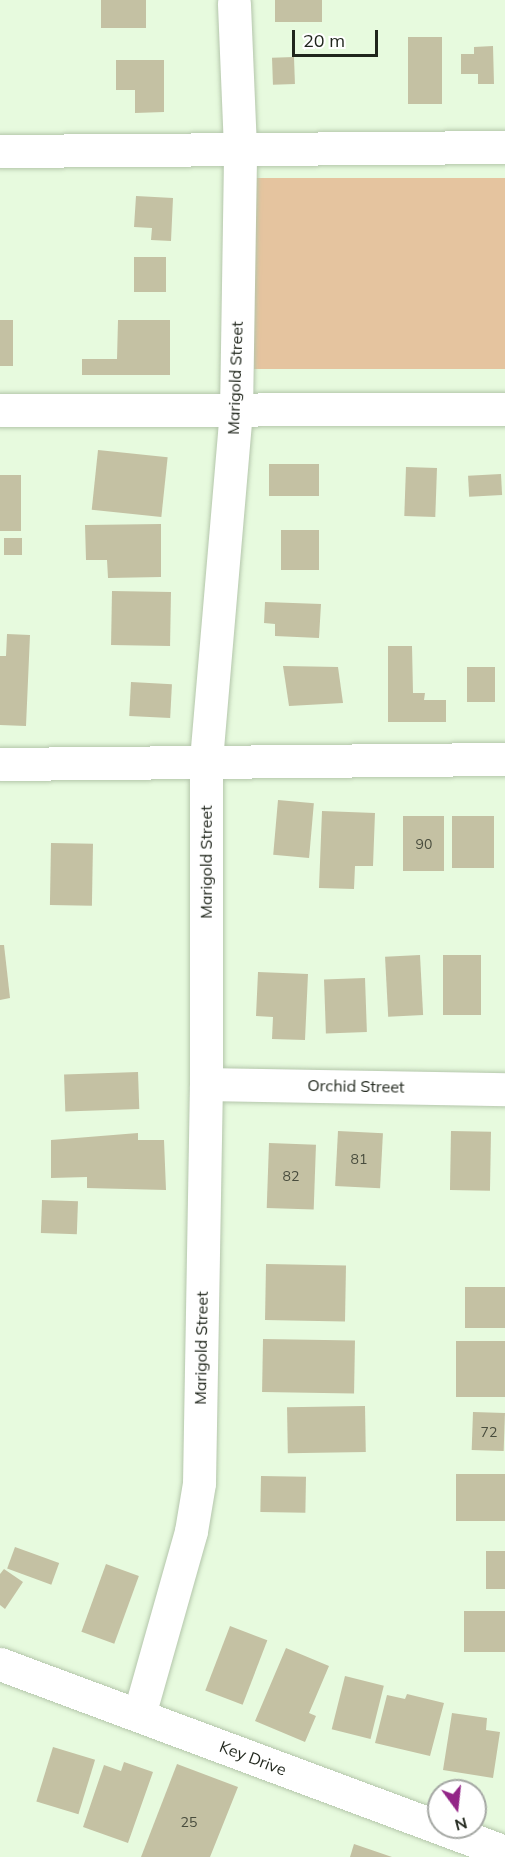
<!DOCTYPE html>
<html>
<head>
<meta charset="utf-8">
<style>
  body { margin:0 }
  #map { position:relative; width:505px; height:1857px; overflow:hidden; background:#e7fade; font-family:Mulish,sans-serif }
  div>[style] { position:absolute }
  [style*='--x'] { left:calc(var(--x)*1px); top:calc(var(--y)*1px); width:calc(var(--w)*1px); rotate:calc(var(--a)*1deg) }
  .green>* { inset:0; background:#e5c49f; transform-origin:0 0 }
  .building>* { inset:0; background:#c4c1a3; transform-origin:0 0 }
  .roads { filter:drop-shadow(0 0 2px #b4c6ab) drop-shadow(0 0 2px #b4c6ab) }
  .minor>* { height:33px; margin:-16.5px; padding:0 16.5px; transform-origin:16.5px; border-radius:16.5px; background:#fff }
  span { translate:-50% -50%; white-space:nowrap; text-align:center; line-height:1.15; -webkit-text-stroke:4.5px #fff; paint-order:stroke }
  .number-label { font-size:14px; color:#484c3d }
  .number-label span { -webkit-text-stroke-width:0 }
  .street-label { font-size:16px; color:#1f251b }
  .north { position:absolute; left:427px; top:1779px; width:60px; height:60px; box-sizing:border-box; background:#fff; border:2px solid #a5a8a4; border-radius:50%; rotate:165deg; font-size:16px; font-weight:700; line-height:24px; text-align:center; color:#1f251b }
  .north::after { content:''; display:block; margin:auto; width:21px; height:27px; background:#932587; clip-path:polygon(50% 0,100% 100%,50% 72%,0 100%) }
  .scale { position:absolute; left:292px; top:30px; width:86px; height:27px; box-sizing:border-box; border:3px solid #1f251b; border-top:0; padding-left:8px; font-size:18px; line-height:21px; white-space:nowrap; color:#1f251b; -webkit-text-stroke:4px #fff; paint-order:stroke }
</style>
</head>
<body>
<div id="map">
  <div class="green">
    <div style="left:505px;top:178px;width:191px;height:251px;rotate:90deg"></div>
  </div>
  <div class="building">
    <div style="left:101px;top:0;width:45px;height:28px"></div>
    <div style="left:275px;top:0;width:47px;height:22px"></div>
    <div style="left:408px;top:37px;width:34px;height:67px"></div>
    <div style="clip-path:polygon(493px 46px,494px 84px,478px 84px,478px 74px,461px 74px,461px 54px,474px 54px,474px 47px)"></div>
    <div style="left:294px;top:57px;width:27px;height:22px;rotate:88deg"></div>
    <div style="clip-path:polygon(116px 60px,164px 60px,164px 112px,135px 113px,135px 90px,116px 90px)"></div>
    <div style="clip-path:polygon(136px 196px,173px 198px,171px 241px,151px 240px,152px 228px,134px 227px)"></div>
    <div style="left:134px;top:257px;width:32px;height:35px"></div>
    <div style="left:0;top:320px;width:13px;height:46px"></div>
    <div style="clip-path:polygon(118px 320px,170px 320px,170px 375px,82px 375px,82px 359px,117px 359px)"></div>
    <div style="left:98px;top:450px;width:70px;height:60px;rotate:6deg"></div>
    <div style="left:269px;top:464px;width:50px;height:32px"></div>
    <div style="left:406px;top:467px;width:31px;height:49px;rotate:2deg"></div>
    <div style="left:501px;top:474px;width:21px;height:33px;rotate:87deg"></div>
    <div style="left:0;top:475px;width:21px;height:56px"></div>
    <div style="clip-path:polygon(161px 524px,161px 577px,108px 578px,107px 560px,86px 560px,85px 525px)"></div>
    <div style="left:281px;top:530px;width:38px;height:40px"></div>
    <div style="left:4px;top:538px;width:18px;height:17px"></div>
    <div style="left:112px;top:591px;width:59px;height:54px;rotate:1deg"></div>
    <div style="clip-path:polygon(265px 602px,321px 604px,319px 638px,275px 636px,275px 624px,264px 623px)"></div>
    <div style="clip-path:polygon(7px 634px,30px 635px,26px 726px,0 725px,0 656px,6px 656px)"></div>
    <div style="clip-path:polygon(388px 646px,412px 646px,413px 693px,425px 693px,424px 700px,446px 700px,446px 722px,388px 722px)"></div>
    <div style="clip-path:polygon(283px 666px,338px 667px,343px 703px,289px 706px)"></div>
    <div style="left:467px;top:667px;width:28px;height:35px"></div>
    <div style="left:131px;top:682px;width:41px;height:34px;rotate:3deg"></div>
    <div style="left:278px;top:800px;width:36px;height:55px;rotate:5deg"></div>
    <div style="clip-path:polygon(322px 811px,375px 813px,373px 866px,355px 866px,354px 889px,319px 888px)"></div>
    <div style="left:403px;top:816px;width:41px;height:55px"></div>
    <div style="left:452px;top:816px;width:42px;height:52px"></div>
    <div style="left:51px;top:843px;width:42px;height:62px;rotate:1deg"></div>
    <div style="clip-path:polygon(0 945px,4px 945px,10px 998px,0 1000px)"></div>
    <div style="left:420px;top:955px;width:60px;height:35px;rotate:87deg"></div>
    <div style="left:443px;top:955px;width:38px;height:60px"></div>
    <div style="clip-path:polygon(258px 972px,308px 974px,305px 1040px,272px 1039px,273px 1017px,256px 1016px)"></div>
    <div style="left:365px;top:978px;width:54px;height:41px;rotate:88deg"></div>
    <div style="left:138px;top:1072px;width:37px;height:74px;rotate:88deg"></div>
    <div style="left:338px;top:1131px;width:45px;height:55px;rotate:3deg"></div>
    <div style="left:451px;top:1131px;width:40px;height:59px;rotate:1deg"></div>
    <div style="clip-path:polygon(138px 1133px,138px 1140px,164px 1140px,166px 1190px,87px 1188px,87px 1177px,51px 1178px,51px 1140px)"></div>
    <div style="left:269px;top:1143px;width:47px;height:65px;rotate:2deg"></div>
    <div style="left:42px;top:1200px;width:36px;height:33px;rotate:2deg"></div>
    <div style="left:266px;top:1264px;width:80px;height:56px;rotate:1deg"></div>
    <div style="left:505px;top:1287px;width:41px;height:40px;rotate:90deg"></div>
    <div style="left:263px;top:1339px;width:92px;height:53px;rotate:1deg"></div>
    <div style="left:505px;top:1341px;width:56px;height:49px;rotate:90deg"></div>
    <div style="left:365px;top:1406px;width:46px;height:78px;rotate:89deg"></div>
    <div style="left:473px;top:1412px;width:32px;height:38px;rotate:2deg"></div>
    <div style="left:456px;top:1474px;width:49px;height:47px"></div>
    <div style="left:261px;top:1476px;width:45px;height:36px;rotate:1deg"></div>
    <div style="left:15px;top:1547px;width:47px;height:23px;rotate:20deg"></div>
    <div style="left:486px;top:1551px;width:19px;height:38px"></div>
    <div style="left:106px;top:1564px;width:35px;height:72px;rotate:20deg"></div>
    <div style="clip-path:polygon(4px 1569px,23px 1582px,5px 1609px,0 1605px,0 1574px)"></div>
    <div style="left:505px;top:1611px;width:41px;height:41px;rotate:90deg"></div>
    <div style="left:230px;top:1626px;width:40px;height:69px;rotate:21deg"></div>
    <div style="clip-path:polygon(286px 1648px,329px 1666px,309px 1713px,316px 1716px,305px 1742px,255px 1721px)"></div>
    <div style="left:345px;top:1676px;width:40px;height:55px;rotate:14deg"></div>
    <div style="clip-path:polygon(407px 1694px,444px 1703px,430px 1756px,375px 1743px,387px 1695px,405px 1699px)"></div>
    <div style="clip-path:polygon(452px 1713px,487px 1718px,486px 1730px,500px 1732px,493px 1778px,443px 1770px)"></div>
    <div style="left:53px;top:1747px;width:44px;height:57px;rotate:17deg"></div>
    <div style="clip-path:polygon(124px 1762px,153px 1772px,128px 1843px,83px 1827px,104px 1765px,121px 1771px)"></div>
    <div style="clip-path:polygon(177px 1764px,238px 1787px,210px 1857px,141px 1857px)"></div>
    <div style="clip-path:polygon(354px 1844px,392px 1857px,350px 1857px)"></div>
  </div>
  <div class="roads">
    <div class="minor">
      <div style="--x:0;--y:151;--w:505;--a:-0.45"></div>
      <div style="--x:0;--y:410;--w:505;--a:-0.11"></div>
      <div style="--x:0;--y:764;--w:505;--a:-0.57"></div>
      <div style="--x:206;--y:1084;--w:299;--a:1"></div>
      <div style="--x:0;--y:1664;--w:539;--a:20.42"></div>
      <div style="--x:139;--y:1715;--w:191;--a:-74.2"></div>
      <div style="--x:191;--y:1531;--w:49;--a:-80.5"></div>
      <div style="--x:199;--y:1483;--w:399;--a:-89"></div>
      <div style="--x:206;--y:1084;--w:324;--a:-90"></div>
      <div style="--x:206;--y:760;--w:349;--a:-85.1"></div>
      <div style="--x:236;--y:412;--w:264;--a:-89.1"></div>
      <div style="--x:240;--y:148;--w:145;--a:-92.4"></div>
    </div>
  </div>
  <div class="number-label">
    <span style="left:424px;top:844px">90</span>
    <span style="left:359px;top:1159px">81</span>
    <span style="left:291px;top:1176px">82</span>
    <span style="left:489px;top:1432px">72</span>
    <span style="left:189px;top:1822px">25</span>
  </div>
  <div class="street-label">
    <span style="left:235px;top:378px;rotate:-88deg">Marigold Street</span>
    <span style="left:206px;top:862px;rotate:-90deg">Marigold Street</span>
    <span style="left:356px;top:1086px;rotate:1deg">Orchid Street</span>
    <span style="left:201px;top:1348px;rotate:-89deg">Marigold Street</span>
    <span style="left:253px;top:1758px;rotate:21deg">Key Drive</span>
  </div>
  <div class="north">N</div>
  <div class="scale">20 m</div>
</div>
</body>
</html>
